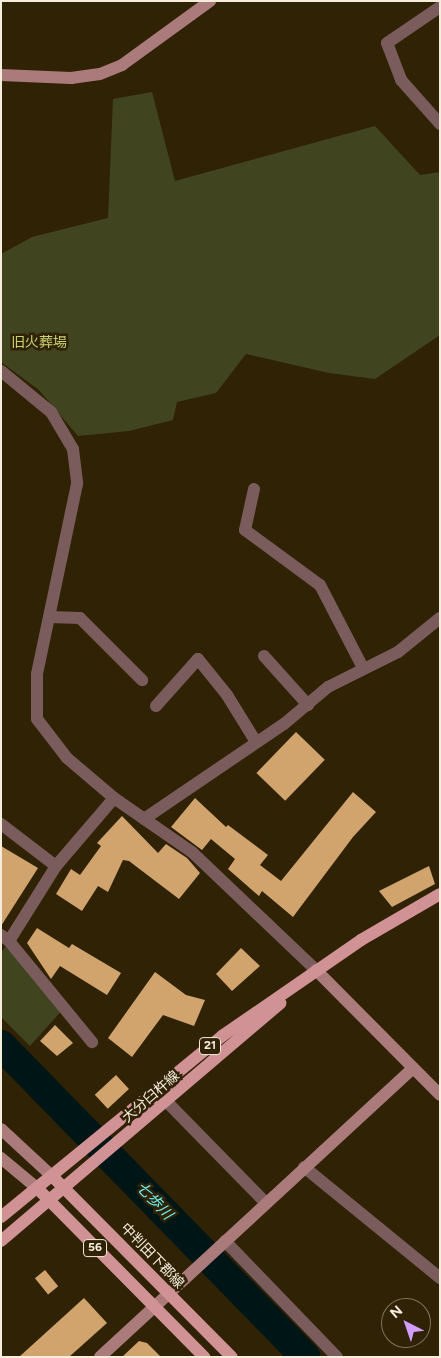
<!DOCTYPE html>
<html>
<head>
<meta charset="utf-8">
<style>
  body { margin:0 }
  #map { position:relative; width:441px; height:1358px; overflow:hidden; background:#302205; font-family:Figtree,"Noto Sans JP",sans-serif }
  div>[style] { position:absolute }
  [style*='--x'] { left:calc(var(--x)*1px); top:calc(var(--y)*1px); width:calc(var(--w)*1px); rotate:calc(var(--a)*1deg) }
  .green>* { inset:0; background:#41451f }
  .river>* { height:30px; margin:-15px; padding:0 15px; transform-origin:15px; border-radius:15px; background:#001616 }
  .building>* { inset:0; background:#d2a46d; transform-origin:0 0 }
  .street>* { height:12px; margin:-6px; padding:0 6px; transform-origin:6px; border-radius:6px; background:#7b5c5d }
  .secondary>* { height:12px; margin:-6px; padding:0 6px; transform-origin:6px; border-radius:6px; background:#ab7b7c }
  .primary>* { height:12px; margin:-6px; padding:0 6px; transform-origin:6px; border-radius:6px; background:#d19295 }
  span { translate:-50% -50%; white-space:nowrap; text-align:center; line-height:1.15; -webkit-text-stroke:5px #302205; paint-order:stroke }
  .shield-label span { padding:1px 4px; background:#302205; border:1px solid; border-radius:4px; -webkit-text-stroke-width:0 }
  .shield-label { font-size:12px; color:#f6eddd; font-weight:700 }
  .park-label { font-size:14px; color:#c8d273 }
  .street-label { font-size:14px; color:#f6eddd }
  .water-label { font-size:15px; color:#6bf5f6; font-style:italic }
  .frame { position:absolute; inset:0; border:2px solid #f6eddd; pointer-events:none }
  .north { position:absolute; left:381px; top:1298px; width:50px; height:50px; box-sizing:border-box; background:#302205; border:1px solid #7f735b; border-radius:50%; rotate:319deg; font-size:14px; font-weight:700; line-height:20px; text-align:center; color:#f6eddd }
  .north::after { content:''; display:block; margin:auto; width:18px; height:22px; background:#d19dfe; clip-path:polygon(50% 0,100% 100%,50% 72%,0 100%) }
</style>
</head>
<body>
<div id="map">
  <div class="green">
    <div style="clip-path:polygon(152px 92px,175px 181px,375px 126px,420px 175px,440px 172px,440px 335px,375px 379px,329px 373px,246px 354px,216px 393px,177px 402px,173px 420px,129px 431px,78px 436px,39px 390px,1px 362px,1px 254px,32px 237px,108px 218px,113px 99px)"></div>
    <div style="clip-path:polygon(9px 941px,64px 1008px,30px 1046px,1px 1017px,1px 953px)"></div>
  </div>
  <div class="river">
    <div style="--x:1;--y:1045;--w:436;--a:45.7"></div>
  </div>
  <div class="building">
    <div style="left:296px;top:732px;width:40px;height:57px;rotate:44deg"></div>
    <div style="clip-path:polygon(353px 792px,376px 812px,353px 837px,293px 917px,262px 891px,259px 896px,228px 869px,235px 859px,211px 839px,202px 850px,171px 827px,195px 798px,226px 827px,228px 825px,268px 855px,260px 865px,281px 881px)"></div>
    <div style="clip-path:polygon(122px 816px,158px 853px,166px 844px,187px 858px,200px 873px,179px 899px,129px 861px,123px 860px,108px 892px,98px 886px,82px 911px,56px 894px,71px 869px,80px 875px,101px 846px,97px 843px)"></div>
    <div style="clip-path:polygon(1px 846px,38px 868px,1px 926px)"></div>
    <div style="clip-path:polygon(429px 866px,435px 884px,392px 907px,379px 891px)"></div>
    <div style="clip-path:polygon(37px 928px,69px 948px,72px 944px,121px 973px,107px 995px,60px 966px,51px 979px,27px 943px)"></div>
    <div style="clip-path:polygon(241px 948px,260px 966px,232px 991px,216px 974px)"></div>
    <div style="clip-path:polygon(155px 972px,186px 995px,205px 1000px,194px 1026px,163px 1015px,132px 1057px,108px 1038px)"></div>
    <div style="clip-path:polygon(55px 1025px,73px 1043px,57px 1056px,40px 1041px)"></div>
    <div style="left:116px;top:1075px;width:19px;height:29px;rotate:47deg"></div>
    <div style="left:45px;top:1270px;width:21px;height:13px;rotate:51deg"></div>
    <div style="clip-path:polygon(84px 1298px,107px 1323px,69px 1357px,19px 1357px)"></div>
    <div style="clip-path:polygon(139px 1341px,147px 1343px,161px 1357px,122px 1357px)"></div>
  </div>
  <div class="street">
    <div style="--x:440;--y:7;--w:64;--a:145.8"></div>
    <div style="--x:387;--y:43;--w:40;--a:69"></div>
    <div style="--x:401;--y:80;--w:59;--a:48.4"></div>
    <div style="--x:1;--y:371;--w:65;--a:39.4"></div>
    <div style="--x:51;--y:412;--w:43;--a:59.3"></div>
    <div style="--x:73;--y:449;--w:35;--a:83"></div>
    <div style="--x:77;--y:484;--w:194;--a:101.9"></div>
    <div style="--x:37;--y:674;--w:45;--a:90"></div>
    <div style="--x:37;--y:719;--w:49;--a:52.4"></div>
    <div style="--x:67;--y:758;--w:62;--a:40.4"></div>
    <div style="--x:114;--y:798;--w:95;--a:34.7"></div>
    <div style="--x:192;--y:852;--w:171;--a:43.6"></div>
    <div style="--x:254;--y:489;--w:42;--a:102.4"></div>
    <div style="--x:245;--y:530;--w:93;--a:36.3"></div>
    <div style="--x:320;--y:585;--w:93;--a:62.6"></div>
    <div style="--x:49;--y:617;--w:31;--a:2"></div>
    <div style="--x:80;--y:618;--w:88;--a:45"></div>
    <div style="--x:264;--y:656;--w:66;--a:48.1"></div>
    <div style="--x:156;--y:706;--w:63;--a:-48.2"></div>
    <div style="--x:198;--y:659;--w:46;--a:51.1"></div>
    <div style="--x:227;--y:695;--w:55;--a:58.3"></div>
    <div style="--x:144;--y:819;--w:169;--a:-34.2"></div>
    <div style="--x:284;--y:724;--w:57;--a:-40.1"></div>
    <div style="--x:328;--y:687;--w:78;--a:-26.6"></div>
    <div style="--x:398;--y:652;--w:54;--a:-39"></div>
    <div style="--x:1;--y:824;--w:69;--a:37.4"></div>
    <div style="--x:1;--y:935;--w:10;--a:37"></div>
    <div style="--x:9;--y:941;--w:89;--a:-57.9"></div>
    <div style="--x:56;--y:866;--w:89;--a:-49.5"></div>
    <div style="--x:9;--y:941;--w:131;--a:50.6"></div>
    <div style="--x:167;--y:1102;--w:141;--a:45.6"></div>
    <div style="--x:304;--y:1167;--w:176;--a:39.2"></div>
    <div style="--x:225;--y:1241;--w:161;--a:46"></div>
  </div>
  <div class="secondary">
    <div style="--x:1;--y:75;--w:70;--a:2.5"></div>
    <div style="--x:71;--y:78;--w:29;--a:-8"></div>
    <div style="--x:100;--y:74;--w:24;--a:-22"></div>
    <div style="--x:122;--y:65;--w:109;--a:-36"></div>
    <div style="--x:316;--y:970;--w:176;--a:45.2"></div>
    <div style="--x:1;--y:1129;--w:69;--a:42.7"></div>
    <div style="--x:1;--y:1158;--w:47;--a:39.8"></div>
    <div style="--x:100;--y:1357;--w:426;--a:-42.7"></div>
  </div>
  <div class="primary">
    <div style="--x:52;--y:1176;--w:255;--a:45.2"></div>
    <div style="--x:37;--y:1188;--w:238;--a:45.3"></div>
    <div style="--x:1;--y:1217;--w:286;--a:-39.3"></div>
    <div style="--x:222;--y:1036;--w:169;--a:-34.6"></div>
    <div style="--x:361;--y:940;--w:91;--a:-30.2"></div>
    <div style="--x:1;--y:1241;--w:367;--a:-40.4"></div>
  </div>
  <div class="shield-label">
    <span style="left:210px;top:1046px">21</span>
    <span style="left:95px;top:1248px">56</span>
  </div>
  <div class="park-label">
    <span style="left:39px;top:343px">旧火葬場</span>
  </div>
  <div class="street-label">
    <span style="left:151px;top:1097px;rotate:-41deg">大分臼杵線</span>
    <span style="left:152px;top:1256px;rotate:46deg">中判田下郡線</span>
  </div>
  <div class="water-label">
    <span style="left:154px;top:1201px;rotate:46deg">七歩川</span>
  </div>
  <div class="frame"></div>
  <div class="north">N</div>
</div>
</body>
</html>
